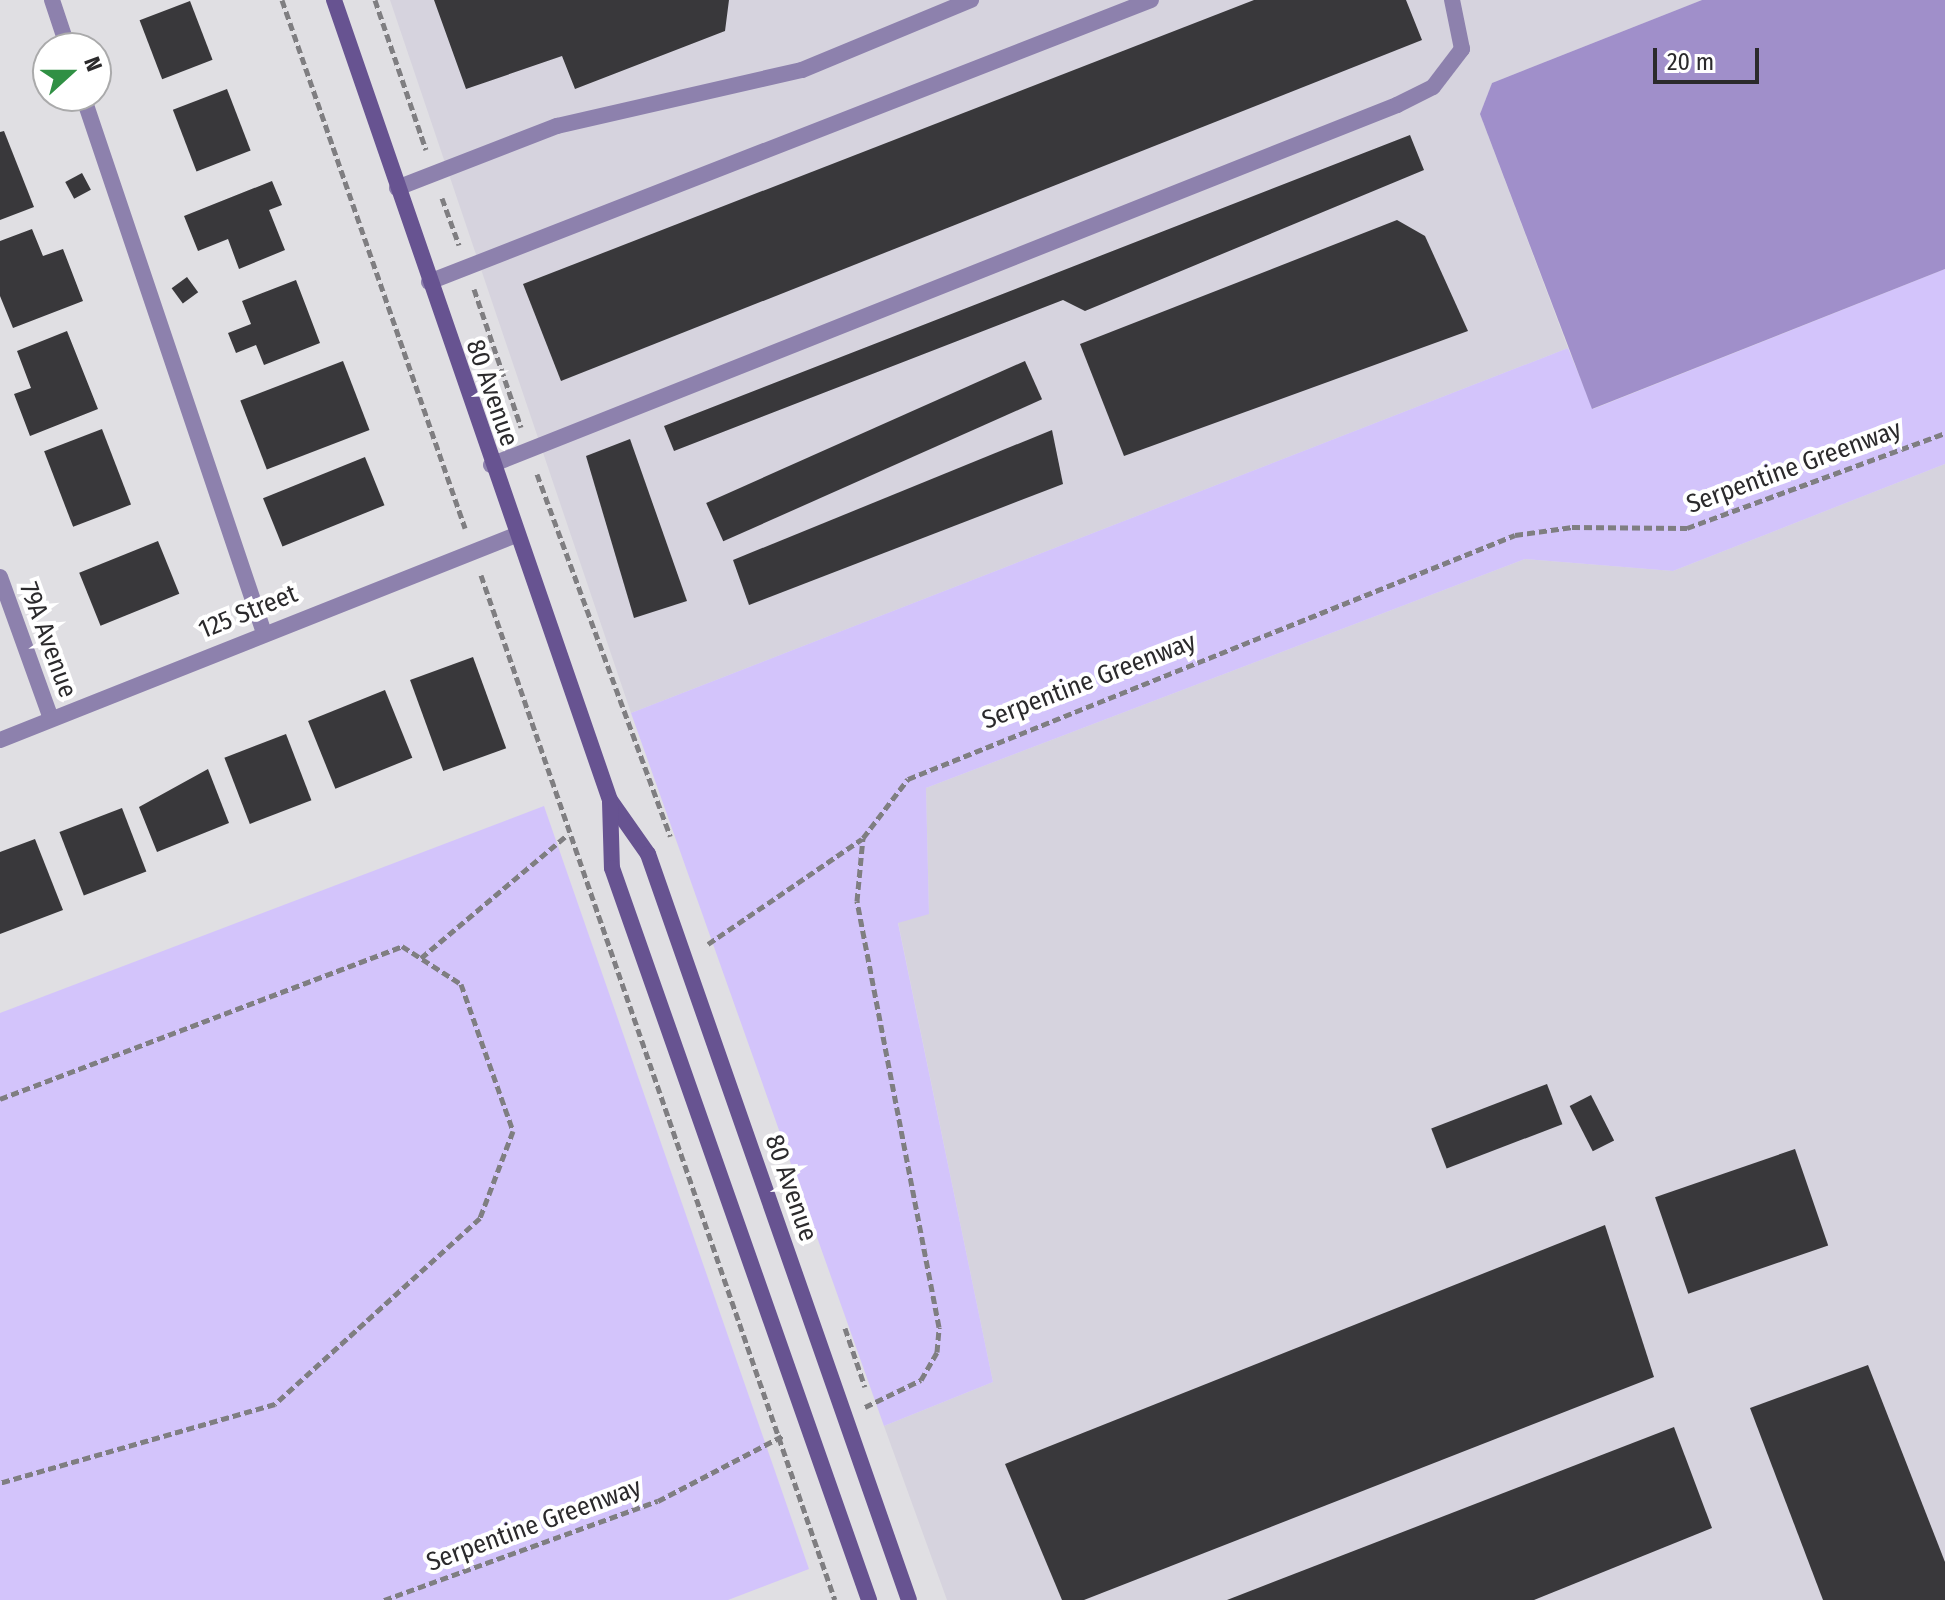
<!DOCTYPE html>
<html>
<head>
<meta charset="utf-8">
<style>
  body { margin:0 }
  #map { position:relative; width:1945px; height:1600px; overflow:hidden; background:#e0dfe3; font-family:"Fira Sans Condensed",sans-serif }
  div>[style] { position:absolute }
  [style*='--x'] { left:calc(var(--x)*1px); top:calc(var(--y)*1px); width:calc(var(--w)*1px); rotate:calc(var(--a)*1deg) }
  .built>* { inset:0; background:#d6d3de }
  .green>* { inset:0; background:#d3c4fb }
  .forest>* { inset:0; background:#a08fca }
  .building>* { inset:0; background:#39383b; transform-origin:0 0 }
  .path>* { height:5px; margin-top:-2.5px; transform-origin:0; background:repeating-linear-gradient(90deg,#7f7e81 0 8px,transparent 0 12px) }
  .lane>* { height:16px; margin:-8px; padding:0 8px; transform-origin:8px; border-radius:8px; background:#8d81ad }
  .street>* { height:16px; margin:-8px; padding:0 8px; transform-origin:8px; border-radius:8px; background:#8d81ad }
  .secondary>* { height:16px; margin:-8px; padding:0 8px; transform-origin:8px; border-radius:8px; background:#675391 }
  span { translate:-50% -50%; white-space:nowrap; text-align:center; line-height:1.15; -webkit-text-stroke:8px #fff; paint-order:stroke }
  .street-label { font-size:26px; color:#2b2a2c }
  .north { position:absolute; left:32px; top:32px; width:80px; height:80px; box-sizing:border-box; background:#fff; border:2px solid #aaaaab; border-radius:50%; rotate:69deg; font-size:22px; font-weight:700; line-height:32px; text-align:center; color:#2b2a2c }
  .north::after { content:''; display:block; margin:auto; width:28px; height:36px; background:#309044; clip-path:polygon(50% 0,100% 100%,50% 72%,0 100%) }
  .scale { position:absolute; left:1653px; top:48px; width:106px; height:36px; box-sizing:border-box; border:4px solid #2b2a2c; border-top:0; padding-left:10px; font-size:24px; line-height:28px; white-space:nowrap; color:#2b2a2c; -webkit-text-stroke:6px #fff; paint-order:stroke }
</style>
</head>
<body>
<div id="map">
  <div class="built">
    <div style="clip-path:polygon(390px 0,1702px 0,1492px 83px,1480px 114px,1568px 348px,631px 713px)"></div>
    <div style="clip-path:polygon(1945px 464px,1945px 1600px,947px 1600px,884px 1426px,993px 1382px,898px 922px,929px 913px,926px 788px,1525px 559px,1673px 571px)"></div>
  </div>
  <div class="green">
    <div style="clip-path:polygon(1945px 269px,1945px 464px,1673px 571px,1525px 559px,926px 788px,929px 914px,898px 923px,993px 1382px,884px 1426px,631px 713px,1568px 348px,1593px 409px)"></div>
    <div style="clip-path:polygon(544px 806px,809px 1569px,728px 1600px,0 1600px,0 1013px)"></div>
  </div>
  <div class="forest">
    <div style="clip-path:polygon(1702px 0,1945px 0,1945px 269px,1592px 409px,1480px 114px,1492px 83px)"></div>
  </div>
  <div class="building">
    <div style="clip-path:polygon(434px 0,729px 0,725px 31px,575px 89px,562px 56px,466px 89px)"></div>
    <div style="clip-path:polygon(1254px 0,1406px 0,1422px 40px,561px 381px,523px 284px)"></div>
    <div style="left:190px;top:1px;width:63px;height:54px;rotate:69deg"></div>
    <div style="left:227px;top:89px;width:66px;height:58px;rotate:69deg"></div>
    <div style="clip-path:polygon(4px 131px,34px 207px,0 220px,0 132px)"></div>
    <div style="clip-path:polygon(1410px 135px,1424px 170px,1085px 311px,1063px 300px,674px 451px,664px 426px)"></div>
    <div style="left:82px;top:173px;width:19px;height:19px;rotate:62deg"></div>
    <div style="clip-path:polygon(272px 181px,282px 205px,269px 210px,285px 250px,239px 269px,228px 239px,198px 251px,184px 216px)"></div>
    <div style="clip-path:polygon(1397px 220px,1425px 236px,1468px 331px,1124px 456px,1080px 344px)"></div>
    <div style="clip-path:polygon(32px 229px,43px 256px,63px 249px,83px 301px,13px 328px,0 296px,0 241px)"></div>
    <div style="left:187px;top:277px;width:19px;height:19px;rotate:54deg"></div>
    <div style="clip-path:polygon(296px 280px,320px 343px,264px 365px,256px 345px,236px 353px,228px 333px,251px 324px,242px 301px)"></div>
    <div style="clip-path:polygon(67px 331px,98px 409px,30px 436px,14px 394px,31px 388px,17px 351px)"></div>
    <div style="left:343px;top:361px;width:74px;height:110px;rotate:69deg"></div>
    <div style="left:1025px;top:361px;width:42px;height:349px;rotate:66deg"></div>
    <div style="left:102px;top:429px;width:81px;height:62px;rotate:69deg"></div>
    <div style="clip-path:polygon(1052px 430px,1063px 484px,749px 605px,733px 560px)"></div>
    <div style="clip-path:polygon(630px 439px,687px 601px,634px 618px,586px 456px)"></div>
    <div style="left:365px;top:457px;width:52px;height:110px;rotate:68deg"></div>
    <div style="left:158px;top:541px;width:57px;height:85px;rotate:68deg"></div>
    <div style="left:473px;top:657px;width:97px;height:67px;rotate:70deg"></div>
    <div style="left:385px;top:690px;width:73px;height:83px;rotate:68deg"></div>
    <div style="left:286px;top:734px;width:71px;height:66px;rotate:69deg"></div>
    <div style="clip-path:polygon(208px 769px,229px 823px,157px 852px,139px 807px)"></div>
    <div style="left:122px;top:808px;width:68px;height:67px;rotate:69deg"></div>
    <div style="clip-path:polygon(35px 839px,63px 910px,0 934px,0 852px)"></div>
    <div style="left:1547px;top:1084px;width:43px;height:124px;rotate:69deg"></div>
    <div style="left:1591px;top:1095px;width:51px;height:24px;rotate:63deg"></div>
    <div style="left:1795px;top:1149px;width:102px;height:148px;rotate:71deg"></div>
    <div style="clip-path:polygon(1605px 1225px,1654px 1377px,1084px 1600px,1062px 1600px,1005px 1464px)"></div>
    <div style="clip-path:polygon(1868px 1365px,1945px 1562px,1945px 1600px,1823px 1600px,1750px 1408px)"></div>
    <div style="clip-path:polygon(1674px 1427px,1712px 1528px,1534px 1600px,1227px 1600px)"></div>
  </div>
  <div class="path">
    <div style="--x:282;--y:0;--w:559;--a:70.88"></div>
    <div style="--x:375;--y:0;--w:158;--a:71.2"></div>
    <div style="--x:442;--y:198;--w:50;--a:70.1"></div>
    <div style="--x:474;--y:289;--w:146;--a:71.2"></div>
    <div style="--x:537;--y:474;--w:386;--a:69.8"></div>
    <div style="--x:481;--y:575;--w:1084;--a:70.95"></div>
    <div style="--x:708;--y:944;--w:186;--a:-34.3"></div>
    <div style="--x:421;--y:958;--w:192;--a:-40.1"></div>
    <div style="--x:0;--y:1099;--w:430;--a:-20.8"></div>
    <div style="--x:402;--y:946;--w:70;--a:32.8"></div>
    <div style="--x:461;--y:984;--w:156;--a:70.5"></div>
    <div style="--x:513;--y:1131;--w:93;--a:110.8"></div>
    <div style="--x:480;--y:1218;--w:277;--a:137.8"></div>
    <div style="--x:275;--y:1404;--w:286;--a:164"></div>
    <div style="--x:845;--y:1328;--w:62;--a:71.3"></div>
    <div style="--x:865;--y:1407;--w:62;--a:-25.7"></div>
    <div style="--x:921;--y:1380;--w:32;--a:-60"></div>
    <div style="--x:937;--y:1352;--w:25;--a:-85"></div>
    <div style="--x:939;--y:1327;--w:434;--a:-100.9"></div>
    <div style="--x:857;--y:901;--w:63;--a:-84.6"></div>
    <div style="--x:863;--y:838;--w:74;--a:-52.7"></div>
    <div style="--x:908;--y:779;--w:654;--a:-21.9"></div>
    <div style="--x:1515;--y:535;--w:58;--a:-8"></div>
    <div style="--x:1572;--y:527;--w:115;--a:0.5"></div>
    <div style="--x:1687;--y:528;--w:275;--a:-20.2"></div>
    <div style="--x:384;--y:1600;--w:291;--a:-19.9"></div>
    <div style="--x:658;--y:1501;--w:142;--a:-27.6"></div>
  </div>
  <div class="lane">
    <div style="--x:52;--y:0;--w:51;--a:71.6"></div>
    <div style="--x:83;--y:96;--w:564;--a:71.37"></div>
    <div style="--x:397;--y:188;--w:172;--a:-21.2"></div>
    <div style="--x:557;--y:126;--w:251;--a:-12.9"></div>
    <div style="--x:802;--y:70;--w:183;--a:-22.5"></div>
    <div style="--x:429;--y:282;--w:775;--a:-21.33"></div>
    <div style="--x:491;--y:465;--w:975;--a:-21.67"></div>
    <div style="--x:1397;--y:105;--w:40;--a:-26.6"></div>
    <div style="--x:1433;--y:87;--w:48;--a:-52.7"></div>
    <div style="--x:1462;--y:49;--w:50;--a:-101.5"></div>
  </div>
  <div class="street">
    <div style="--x:0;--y:577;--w:151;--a:70.2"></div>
    <div style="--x:0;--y:740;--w:555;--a:-21.67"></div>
  </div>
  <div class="secondary">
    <div style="--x:334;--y:0;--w:846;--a:70.97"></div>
    <div style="--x:610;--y:800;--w:66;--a:54.9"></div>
    <div style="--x:648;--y:854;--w:790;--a:70.72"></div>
    <div style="--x:610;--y:802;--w:66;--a:88.3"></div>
    <div style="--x:612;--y:868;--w:776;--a:70.65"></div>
  </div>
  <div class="street-label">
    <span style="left:492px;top:393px;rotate:71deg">80 Avenue</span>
    <span style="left:1794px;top:467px;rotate:-20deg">Serpentine Greenway</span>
    <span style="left:248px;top:612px;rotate:-22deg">125 Street</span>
    <span style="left:48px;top:640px;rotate:70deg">79A Avenue</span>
    <span style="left:1089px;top:681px;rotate:-21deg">Serpentine Greenway</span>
    <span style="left:791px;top:1188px;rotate:71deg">80 Avenue</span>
    <span style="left:534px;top:1525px;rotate:-20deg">Serpentine Greenway</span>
  </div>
  <div class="north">N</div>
  <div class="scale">20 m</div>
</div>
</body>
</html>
